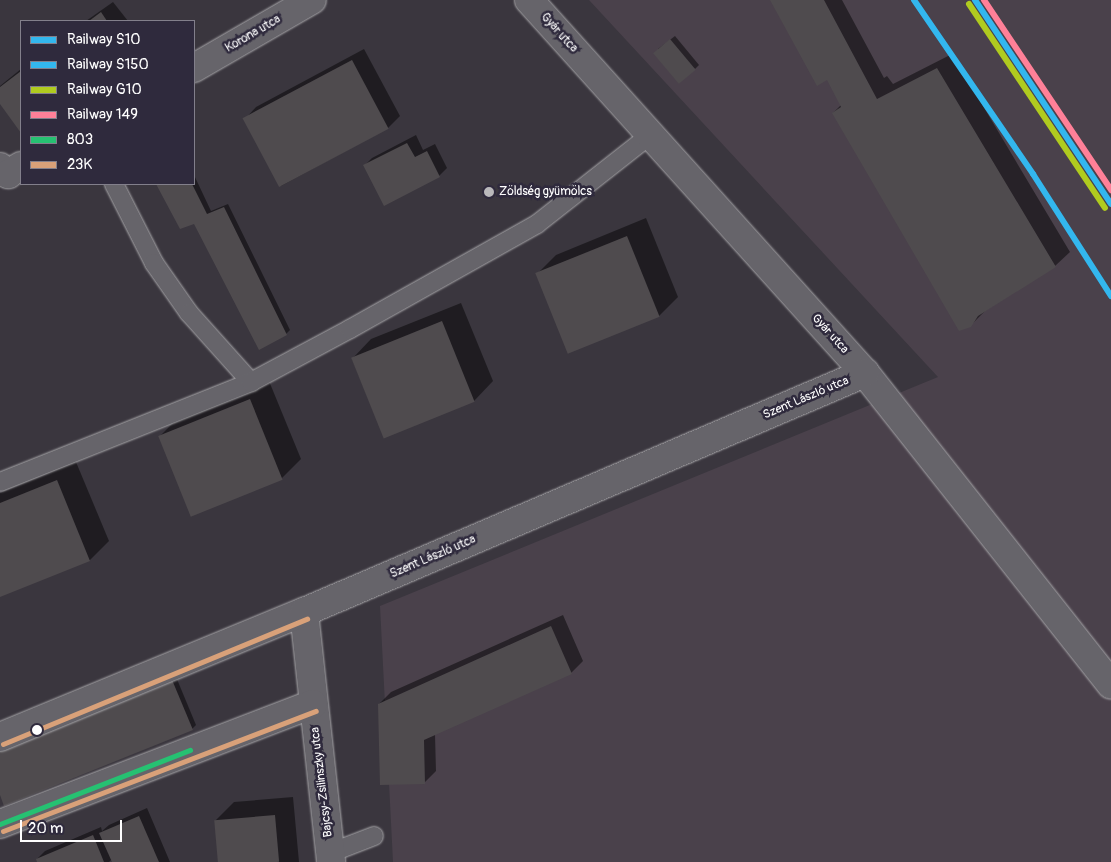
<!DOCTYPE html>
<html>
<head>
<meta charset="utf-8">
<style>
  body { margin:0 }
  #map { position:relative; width:1111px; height:862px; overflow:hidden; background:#3a363e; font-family:Pangolin,sans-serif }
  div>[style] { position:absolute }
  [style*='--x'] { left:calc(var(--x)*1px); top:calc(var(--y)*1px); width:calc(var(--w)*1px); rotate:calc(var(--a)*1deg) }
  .built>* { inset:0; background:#4a414b }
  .shadow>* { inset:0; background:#0007 }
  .building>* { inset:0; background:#4f4b4e; transform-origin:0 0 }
  .roads { filter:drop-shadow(0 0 1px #a6a5a8) drop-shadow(0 0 1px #a6a5a8) }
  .service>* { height:18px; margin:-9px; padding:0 9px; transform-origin:9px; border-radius:9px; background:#66646a }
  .minor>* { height:28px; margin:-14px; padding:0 14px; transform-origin:14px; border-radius:14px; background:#66646a }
  .bus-1>* { height:5px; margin:-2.5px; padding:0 2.5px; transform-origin:2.5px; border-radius:2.5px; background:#26c172 }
  .bus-2>* { height:5px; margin:-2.5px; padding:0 2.5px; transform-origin:2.5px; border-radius:2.5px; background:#d9a179 }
  .rail-1>* { height:6px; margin:-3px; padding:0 3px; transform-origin:3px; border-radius:3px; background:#33b7ee }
  .rail-2>* { height:6px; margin:-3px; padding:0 3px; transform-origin:3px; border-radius:3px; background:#33b7ee }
  .rail-3>* { height:6px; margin:-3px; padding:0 3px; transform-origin:3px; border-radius:3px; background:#b0cb1f }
  .rail-4>* { height:6px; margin:-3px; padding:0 3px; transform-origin:3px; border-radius:3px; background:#ff8098 }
  .dots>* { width:14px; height:14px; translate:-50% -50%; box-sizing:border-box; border:2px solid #2f2a3d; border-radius:50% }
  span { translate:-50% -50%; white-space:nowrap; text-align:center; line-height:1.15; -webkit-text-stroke:5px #2f2a3d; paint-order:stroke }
  .street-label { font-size:12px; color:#fff }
  .poi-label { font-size:12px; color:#fff }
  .left { translate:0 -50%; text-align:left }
  .legend { position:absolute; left:20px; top:20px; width:175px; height:165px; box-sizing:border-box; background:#2f2a3d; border:1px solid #827f8b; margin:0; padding:6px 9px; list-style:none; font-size:15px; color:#fff }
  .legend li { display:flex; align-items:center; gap:10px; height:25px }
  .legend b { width:25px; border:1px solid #827f8b }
  .scale { position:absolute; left:20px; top:820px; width:102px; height:22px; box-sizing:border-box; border:2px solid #fff; border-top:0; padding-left:6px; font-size:15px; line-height:18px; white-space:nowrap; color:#fff; -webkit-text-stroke:4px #2f2a3d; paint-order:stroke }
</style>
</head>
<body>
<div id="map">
  <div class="built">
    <div style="clip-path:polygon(589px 0,1111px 0,1111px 862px,393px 862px,380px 606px,938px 377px)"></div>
  </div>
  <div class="shadow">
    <div style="clip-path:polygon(771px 0,842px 0,884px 78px,887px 76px,893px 84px,952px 54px,1070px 252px,1055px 266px,985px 311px,970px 326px,833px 113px,841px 105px,827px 78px)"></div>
    <div style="clip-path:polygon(113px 2px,128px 21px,86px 21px)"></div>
    <div style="clip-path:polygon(675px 36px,699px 65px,695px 69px,658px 49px)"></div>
    <div style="clip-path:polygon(364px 49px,400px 116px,388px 128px,281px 186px,245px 119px,256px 107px)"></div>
    <div style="clip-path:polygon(21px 69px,21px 131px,0 102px,0 86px)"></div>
    <div style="clip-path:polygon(416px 135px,423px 150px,435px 144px,447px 168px,439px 176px,364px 166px,372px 158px)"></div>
    <div style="clip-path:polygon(194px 175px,211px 211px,228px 204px,290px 330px,286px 334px,194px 222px,180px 228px,158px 184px,194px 184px)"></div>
    <div style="clip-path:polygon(646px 218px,678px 297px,659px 316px,537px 274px,556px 255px)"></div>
    <div style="clip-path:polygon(461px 303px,493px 381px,474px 401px,384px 437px,352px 359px,371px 339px)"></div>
    <div style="clip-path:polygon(269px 381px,301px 459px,282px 478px,160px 436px,179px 417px)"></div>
    <div style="clip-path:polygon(76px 462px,109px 541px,90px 560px,0 596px,0 493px)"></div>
    <div style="clip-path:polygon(563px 615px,583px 661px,571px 673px,435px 734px,436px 771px,424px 783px,379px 704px,391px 692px)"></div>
    <div style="clip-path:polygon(174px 672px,196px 725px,192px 729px,0 792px)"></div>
    <div style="clip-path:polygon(293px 797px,299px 862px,219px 862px,215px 821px,234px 802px)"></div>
    <div style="clip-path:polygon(147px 808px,170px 862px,113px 862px,112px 859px,109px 862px,38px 862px,37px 859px,45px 851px,101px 827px,102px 831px,109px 825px)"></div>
  </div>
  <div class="building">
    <div style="clip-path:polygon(770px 0,824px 0,877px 99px,937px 68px,1056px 267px,978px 316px,971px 327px,959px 331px,832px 113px,841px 107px,827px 80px,817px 86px)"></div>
    <div style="clip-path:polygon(101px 12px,107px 21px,89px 21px)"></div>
    <div style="left:670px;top:39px;width:40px;height:22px;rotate:50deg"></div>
    <div style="left:352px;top:60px;width:78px;height:124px;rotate:62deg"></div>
    <div style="clip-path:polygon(21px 71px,21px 133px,0 104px,0 87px)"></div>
    <div style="clip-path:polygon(407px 143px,415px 157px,427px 151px,440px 177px,384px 206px,363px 165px)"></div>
    <div style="clip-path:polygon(156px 184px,192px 184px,207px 214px,224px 207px,287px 335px,259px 350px,194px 224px,180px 229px)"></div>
    <div style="left:627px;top:236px;width:87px;height:99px;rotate:68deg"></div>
    <div style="left:442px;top:321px;width:87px;height:98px;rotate:68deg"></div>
    <div style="left:250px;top:399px;width:87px;height:99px;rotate:68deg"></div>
    <div style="clip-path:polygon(57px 480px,90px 561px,0 597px,0 503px)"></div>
    <div style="clip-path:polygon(551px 626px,572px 674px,424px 740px,425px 784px,380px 785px,378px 704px)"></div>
    <div style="clip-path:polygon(170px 675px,193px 730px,4px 806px,0 795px,0 744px)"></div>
    <div style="left:275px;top:815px;width:47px;height:61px;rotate:85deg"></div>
    <div style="clip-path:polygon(139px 816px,159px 862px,112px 862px,99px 833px)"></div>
    <div style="clip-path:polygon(93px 835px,104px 862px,37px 862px,36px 859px)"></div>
  </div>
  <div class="roads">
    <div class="service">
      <div style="--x:114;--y:184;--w:89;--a:63.1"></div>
      <div style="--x:154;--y:263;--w:61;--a:55"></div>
      <div style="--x:189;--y:313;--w:93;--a:48.1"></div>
      <div style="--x:0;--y:482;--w:270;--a:-21.7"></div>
      <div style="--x:251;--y:382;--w:112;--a:-28.2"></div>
      <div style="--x:350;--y:329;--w:214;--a:-29.3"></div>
      <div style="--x:537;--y:224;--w:144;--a:-38.2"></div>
      <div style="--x:330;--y:853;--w:47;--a:-21.1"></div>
    </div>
    <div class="minor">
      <div style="--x:529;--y:0;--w:502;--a:47.99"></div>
      <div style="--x:865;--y:373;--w:397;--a:51.7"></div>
      <div style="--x:194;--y:68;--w:136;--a:-30"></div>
      <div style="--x:0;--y:167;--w:11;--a:41"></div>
      <div style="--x:8;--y:174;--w:15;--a:-32"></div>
      <div style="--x:304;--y:612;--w:251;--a:83.8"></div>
      <div style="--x:0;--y:737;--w:329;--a:-22.4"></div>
      <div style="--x:304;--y:612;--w:610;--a:-23.08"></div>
      <div style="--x:0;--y:824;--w:335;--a:-21"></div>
    </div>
  </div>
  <div class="bus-1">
    <div style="--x:0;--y:824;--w:204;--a:-21.3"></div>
  </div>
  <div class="bus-2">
    <div style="--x:3;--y:744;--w:329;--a:-22.4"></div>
    <div style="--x:3;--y:831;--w:335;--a:-21"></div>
  </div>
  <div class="rail-1">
    <div style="--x:975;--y:0;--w:245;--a:56.3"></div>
  </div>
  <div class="rail-2">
    <div style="--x:914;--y:0;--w:211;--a:55.6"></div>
    <div style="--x:1033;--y:174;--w:145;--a:57.4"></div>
  </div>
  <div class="rail-3">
    <div style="--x:969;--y:4;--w:245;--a:56.3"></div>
  </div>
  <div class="rail-4">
    <div style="--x:984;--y:0;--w:229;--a:56.2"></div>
  </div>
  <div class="dots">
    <div style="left:489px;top:192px;background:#bab9bb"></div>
    <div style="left:37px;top:730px;background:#fff"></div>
  </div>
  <div class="street-label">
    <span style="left:559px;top:33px;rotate:48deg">Gyár utca</span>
    <span style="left:253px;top:34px;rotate:-30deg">Korona utca</span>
    <span style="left:830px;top:334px;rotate:48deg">Gyár utca</span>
    <span style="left:806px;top:398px;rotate:-23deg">Szent László utca</span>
    <span style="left:433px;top:557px;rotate:-23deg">Szent László utca</span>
    <span style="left:322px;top:782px;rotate:-97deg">Bajcsy-Zsilinszky utca</span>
  </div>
  <div class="poi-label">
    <span class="left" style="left:499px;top:192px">Zöldség gyümölcs</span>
  </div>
  <ul class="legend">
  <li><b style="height:6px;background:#33b7ee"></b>Railway S10</li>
  <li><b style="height:6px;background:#33b7ee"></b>Railway S150</li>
  <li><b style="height:6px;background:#b0cb1f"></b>Railway G10</li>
  <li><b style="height:6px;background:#ff8098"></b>Railway 149</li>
  <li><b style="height:6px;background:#26c172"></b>803</li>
  <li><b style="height:6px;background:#d9a179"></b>23K</li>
  </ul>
  <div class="scale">20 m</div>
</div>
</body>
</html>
